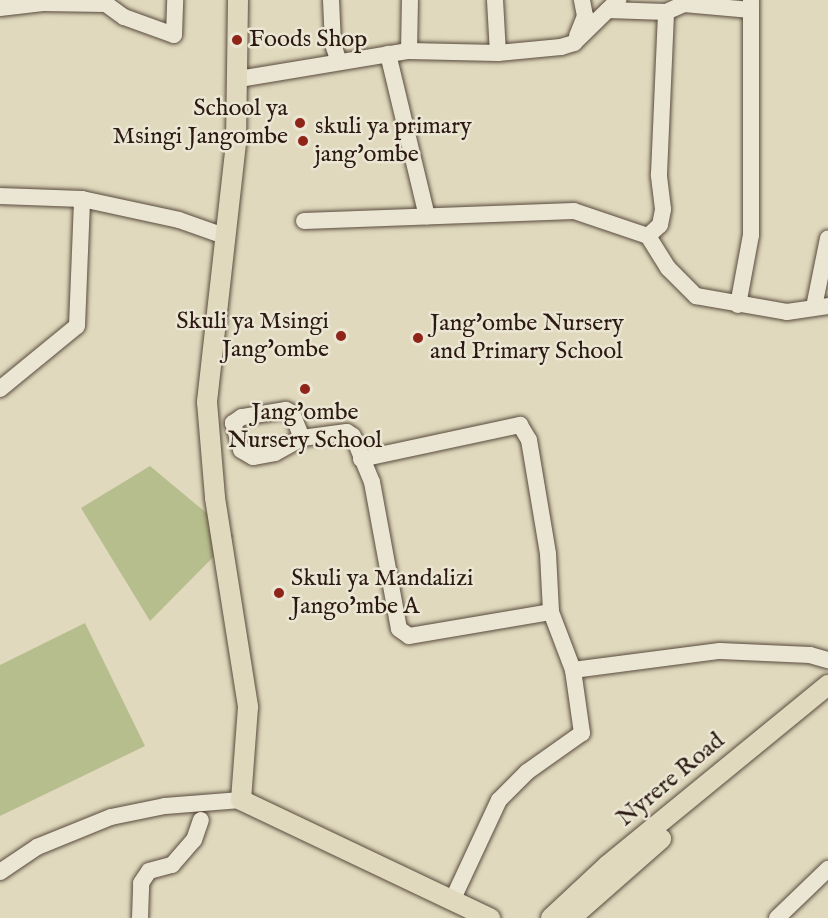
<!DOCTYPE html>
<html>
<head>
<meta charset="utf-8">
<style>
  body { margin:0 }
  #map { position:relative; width:828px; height:918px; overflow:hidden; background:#e0d9bd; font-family:"IM FELL English",serif }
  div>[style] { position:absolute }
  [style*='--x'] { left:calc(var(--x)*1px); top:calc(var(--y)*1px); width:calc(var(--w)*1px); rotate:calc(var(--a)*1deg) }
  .green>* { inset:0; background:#b7be8d }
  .roads { filter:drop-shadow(0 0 2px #594a3d) drop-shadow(0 0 2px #594a3d) }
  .minor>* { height:16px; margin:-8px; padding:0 8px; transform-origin:8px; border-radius:8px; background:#ebe6d4 }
  .major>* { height:20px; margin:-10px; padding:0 10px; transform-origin:10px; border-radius:10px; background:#e0d9bd }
  .dots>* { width:16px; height:16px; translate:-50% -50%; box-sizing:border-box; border:3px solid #ebe6d4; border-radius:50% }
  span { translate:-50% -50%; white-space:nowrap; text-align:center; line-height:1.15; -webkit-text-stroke:5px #ebe6d4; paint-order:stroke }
  .poi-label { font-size:24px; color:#2c1a12 }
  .left { translate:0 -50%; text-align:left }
  .right { translate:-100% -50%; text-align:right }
  .street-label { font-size:24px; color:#2c1a12 }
</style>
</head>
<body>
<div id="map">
  <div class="green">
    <div style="clip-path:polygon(150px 466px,234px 536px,150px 621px,81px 508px)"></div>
    <div style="clip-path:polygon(85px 623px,145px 746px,0 816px,0 665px)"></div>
  </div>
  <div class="roads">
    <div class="minor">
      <div style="--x:331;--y:0;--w:44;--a:87.4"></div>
      <div style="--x:333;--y:44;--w:19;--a:72"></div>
      <div style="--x:495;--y:0;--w:53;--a:86.8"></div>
      <div style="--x:0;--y:8;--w:43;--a:-6.6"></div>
      <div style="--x:43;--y:3;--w:63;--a:0.9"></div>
      <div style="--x:106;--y:4;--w:22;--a:36"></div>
      <div style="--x:124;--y:17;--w:53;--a:19.8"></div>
      <div style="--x:174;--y:35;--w:35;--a:-88"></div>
      <div style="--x:608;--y:10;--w:58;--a:2"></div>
      <div style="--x:666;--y:12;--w:20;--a:-24"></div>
      <div style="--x:684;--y:4;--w:67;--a:5.1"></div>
      <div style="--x:577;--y:36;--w:22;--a:-68"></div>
      <div style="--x:585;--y:16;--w:16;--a:-101"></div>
      <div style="--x:409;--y:51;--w:51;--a:-88.9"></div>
      <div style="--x:388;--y:54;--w:167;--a:76.5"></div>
      <div style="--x:239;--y:79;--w:172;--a:-9.4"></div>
      <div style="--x:409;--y:51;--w:89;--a:1.3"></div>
      <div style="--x:498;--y:53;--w:63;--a:-5.4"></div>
      <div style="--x:561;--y:47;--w:14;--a:-17"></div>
      <div style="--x:574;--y:43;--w:62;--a:-44.3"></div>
      <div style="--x:0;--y:196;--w:82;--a:2.1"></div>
      <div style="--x:82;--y:199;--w:99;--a:12.2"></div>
      <div style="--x:179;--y:220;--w:51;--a:19.5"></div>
      <div style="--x:304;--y:221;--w:270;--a:-2.1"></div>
      <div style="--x:574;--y:211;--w:78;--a:18.7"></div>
      <div style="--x:648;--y:236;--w:38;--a:58"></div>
      <div style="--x:668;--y:268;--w:40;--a:45"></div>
      <div style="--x:696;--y:296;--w:92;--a:10"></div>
      <div style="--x:787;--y:312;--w:41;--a:-8.3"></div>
      <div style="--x:648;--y:236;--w:16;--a:-43"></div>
      <div style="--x:660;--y:225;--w:16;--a:-79"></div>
      <div style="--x:663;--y:209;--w:35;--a:-97"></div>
      <div style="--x:659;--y:174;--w:162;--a:-87.5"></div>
      <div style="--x:738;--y:305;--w:71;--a:-79.5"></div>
      <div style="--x:751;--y:235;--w:235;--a:-90"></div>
      <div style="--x:814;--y:307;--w:70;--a:-78.5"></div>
      <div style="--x:0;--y:389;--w:99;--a:-39.3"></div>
      <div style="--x:77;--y:326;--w:127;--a:-87.7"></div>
      <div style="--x:302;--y:438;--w:27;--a:-112"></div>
      <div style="--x:292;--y:413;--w:7;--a:-153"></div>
      <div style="--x:286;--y:410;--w:45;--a:171"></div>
      <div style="--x:242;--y:417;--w:11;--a:146"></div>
      <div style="--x:233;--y:423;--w:28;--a:73"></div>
      <div style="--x:241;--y:450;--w:14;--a:30"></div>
      <div style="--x:253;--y:457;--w:22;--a:-10"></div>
      <div style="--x:275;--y:453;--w:31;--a:-29"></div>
      <div style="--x:302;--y:438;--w:45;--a:-7.6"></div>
      <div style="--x:347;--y:432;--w:7;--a:34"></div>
      <div style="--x:353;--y:436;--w:50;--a:67.6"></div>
      <div style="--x:372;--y:482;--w:149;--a:79.6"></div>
      <div style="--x:399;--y:629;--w:12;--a:35"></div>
      <div style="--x:409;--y:636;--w:144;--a:-9.6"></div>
      <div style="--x:361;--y:459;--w:163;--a:-12.1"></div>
      <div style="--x:520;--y:425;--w:17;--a:59"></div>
      <div style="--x:529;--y:440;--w:116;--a:80.5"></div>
      <div style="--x:548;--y:554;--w:58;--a:87"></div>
      <div style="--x:551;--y:612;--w:62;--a:69.2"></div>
      <div style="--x:573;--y:670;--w:64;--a:81.9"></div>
      <div style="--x:582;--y:733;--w:67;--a:144.7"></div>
      <div style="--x:527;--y:772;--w:40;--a:135"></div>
      <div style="--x:499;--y:800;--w:111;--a:115"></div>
      <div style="--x:573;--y:670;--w:148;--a:-7.4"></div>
      <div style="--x:720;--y:651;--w:90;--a:2.5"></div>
      <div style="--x:810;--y:655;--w:19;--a:16"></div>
      <div style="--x:0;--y:872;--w:45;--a:-34"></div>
      <div style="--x:37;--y:847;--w:80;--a:-22.1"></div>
      <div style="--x:111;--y:817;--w:55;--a:-11.5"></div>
      <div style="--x:165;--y:806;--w:76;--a:-4.5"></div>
      <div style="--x:140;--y:918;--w:35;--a:-88"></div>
      <div style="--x:141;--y:883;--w:14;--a:-56"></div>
      <div style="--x:149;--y:871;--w:24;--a:-15"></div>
      <div style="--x:172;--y:865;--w:33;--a:-49"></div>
      <div style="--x:194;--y:840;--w:21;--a:-71"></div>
      <div style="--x:777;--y:918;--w:71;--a:-43.9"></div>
    </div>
    <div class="major">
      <div style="--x:238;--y:0;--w:143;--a:90.8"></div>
      <div style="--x:236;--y:143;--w:261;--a:96.4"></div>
      <div style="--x:207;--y:402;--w:96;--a:85.2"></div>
      <div style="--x:215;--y:498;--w:212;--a:81"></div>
      <div style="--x:248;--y:707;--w:93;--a:94.3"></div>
      <div style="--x:241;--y:800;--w:276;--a:25.4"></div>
      <div style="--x:551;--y:918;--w:78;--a:-42.9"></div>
      <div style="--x:608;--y:865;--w:284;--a:-39.3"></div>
      <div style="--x:571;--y:918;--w:120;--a:-41.3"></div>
    </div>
  </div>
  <div class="dots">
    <div style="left:237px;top:40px;background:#8f2418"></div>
    <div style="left:300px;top:123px;background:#8f2418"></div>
    <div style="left:303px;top:141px;background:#8f2418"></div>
    <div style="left:341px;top:336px;background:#8f2418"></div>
    <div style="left:418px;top:338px;background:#8f2418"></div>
    <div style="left:305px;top:389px;background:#8f2418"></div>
    <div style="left:279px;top:593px;background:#8f2418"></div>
  </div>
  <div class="poi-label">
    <span class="left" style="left:249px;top:40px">Foods Shop</span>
    <span class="right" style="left:288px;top:123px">School ya<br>Msingi Jangombe</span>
    <span class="left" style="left:315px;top:141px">skuli ya primary<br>jang'ombe</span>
    <span class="right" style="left:329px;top:336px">Skuli ya Msingi<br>Jang'ombe</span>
    <span class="left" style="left:430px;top:338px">Jang'ombe Nursery<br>and Primary School</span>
    <span style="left:305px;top:427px">Jang'ombe<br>Nursery School</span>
    <span class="left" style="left:291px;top:593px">Skuli ya Mandalizi<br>Jango'mbe A</span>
  </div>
  <div class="street-label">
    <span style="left:671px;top:780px;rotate:-40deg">Nyrere Road</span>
  </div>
</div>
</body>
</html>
